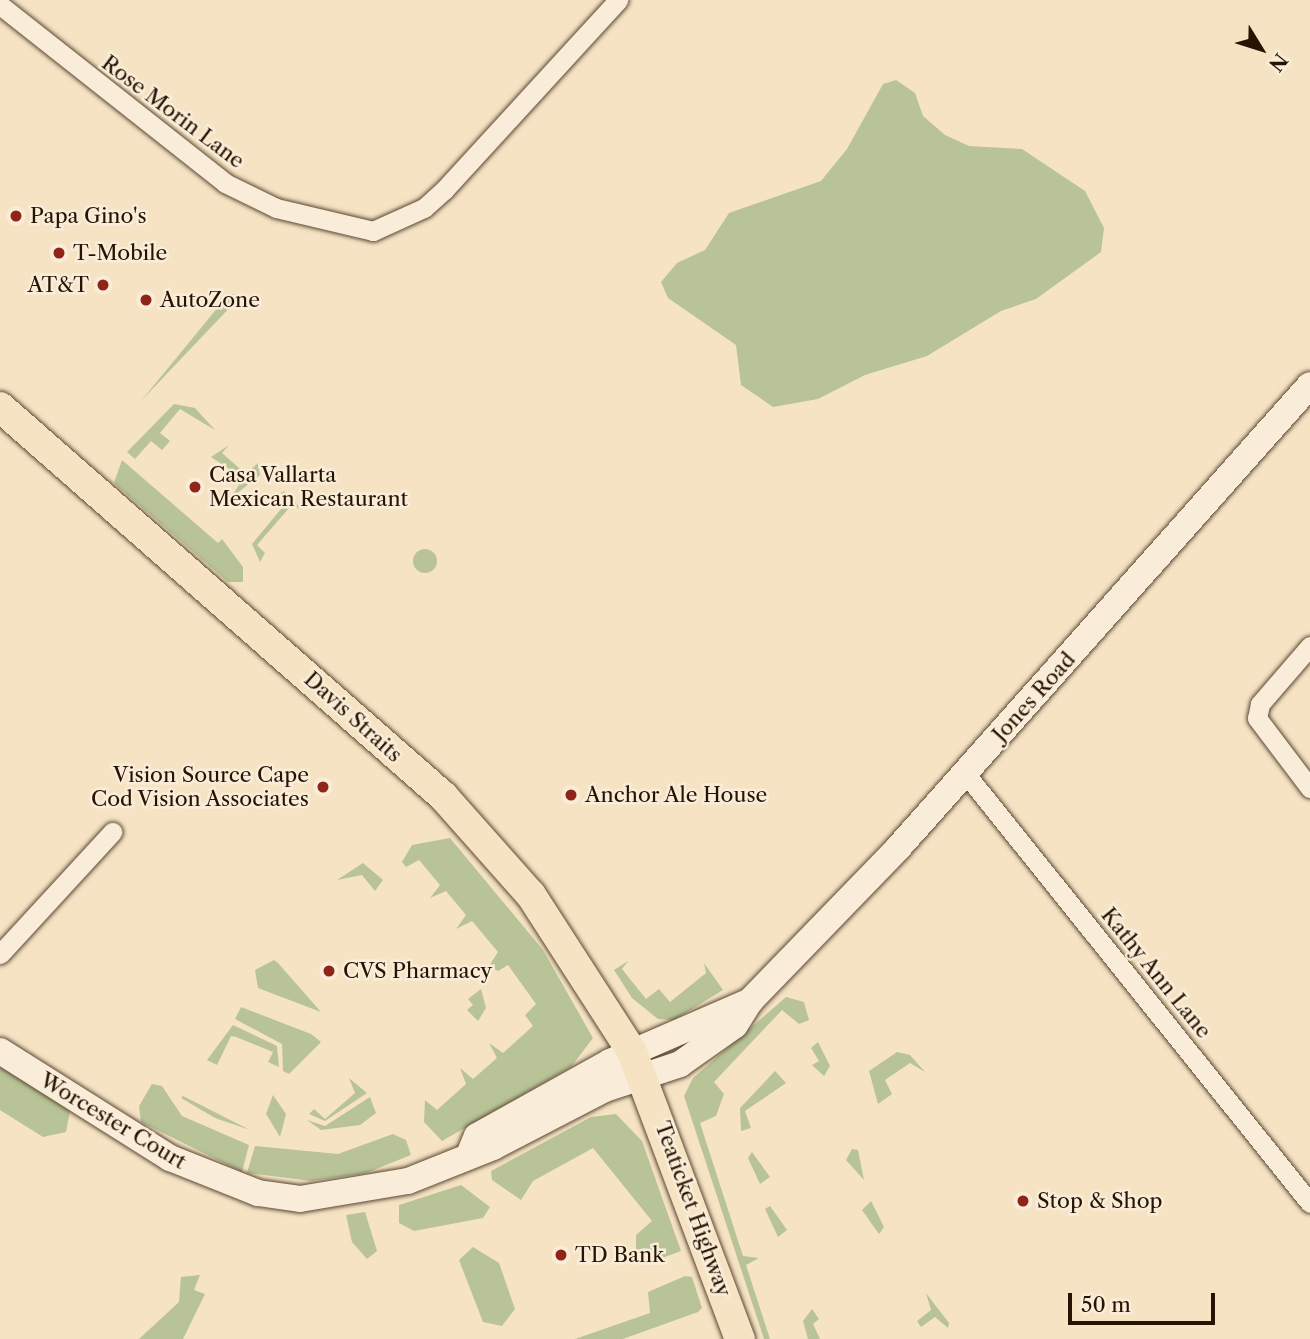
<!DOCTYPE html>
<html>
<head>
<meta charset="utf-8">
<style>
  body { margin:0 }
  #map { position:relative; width:1310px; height:1339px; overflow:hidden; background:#f6e3c4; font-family:"Libre Caslon Text",serif }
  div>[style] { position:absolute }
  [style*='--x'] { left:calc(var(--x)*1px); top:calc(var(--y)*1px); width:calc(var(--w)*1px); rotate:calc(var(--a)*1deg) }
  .green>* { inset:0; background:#b8c497 }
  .round { border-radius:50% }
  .roads { filter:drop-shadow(0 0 2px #5b4732) drop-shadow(0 0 2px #5b4732) }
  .street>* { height:19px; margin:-9.5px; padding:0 9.5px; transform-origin:9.5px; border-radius:9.5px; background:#f9edd9 }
  .secondary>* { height:26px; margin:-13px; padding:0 13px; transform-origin:13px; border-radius:13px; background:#f9edd9 }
  .primary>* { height:30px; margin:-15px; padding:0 15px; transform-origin:15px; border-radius:15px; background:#f6e3c4 }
  .dots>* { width:19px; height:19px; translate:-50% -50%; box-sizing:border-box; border:4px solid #f9edd9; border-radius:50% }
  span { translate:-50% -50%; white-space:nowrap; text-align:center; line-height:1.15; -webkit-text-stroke:5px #f9edd9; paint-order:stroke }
  .street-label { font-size:21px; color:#271301 }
  .poi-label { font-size:21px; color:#271301 }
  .left { translate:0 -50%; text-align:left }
  .right { translate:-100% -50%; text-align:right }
  .north { position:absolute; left:1226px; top:14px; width:70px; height:70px; -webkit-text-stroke:5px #f9edd9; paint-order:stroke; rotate:128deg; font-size:19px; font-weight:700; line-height:28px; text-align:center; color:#271301 }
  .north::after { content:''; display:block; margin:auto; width:24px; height:32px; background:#271301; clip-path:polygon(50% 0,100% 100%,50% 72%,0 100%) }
  .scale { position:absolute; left:1068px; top:1293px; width:147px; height:32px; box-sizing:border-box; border:4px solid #271301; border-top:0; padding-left:9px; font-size:21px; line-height:24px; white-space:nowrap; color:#271301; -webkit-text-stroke:5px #f9edd9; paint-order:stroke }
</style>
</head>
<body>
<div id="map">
  <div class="green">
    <div style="clip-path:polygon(896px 80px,915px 93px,923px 116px,945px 135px,969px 146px,1022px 149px,1085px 191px,1104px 228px,1101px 252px,1036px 299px,1001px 311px,927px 356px,865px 375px,818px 399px,773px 407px,741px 385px,736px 345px,668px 298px,661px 282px,677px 263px,705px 250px,729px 213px,821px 181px,847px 149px,883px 84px)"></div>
    <div style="clip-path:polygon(235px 294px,235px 302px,141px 401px,228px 295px)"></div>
    <div style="clip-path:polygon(174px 404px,195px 408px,215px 430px,180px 409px,160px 433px,170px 441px,162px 450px,151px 441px,135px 459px,127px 452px)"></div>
    <div style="clip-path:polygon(229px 445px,222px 453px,246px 474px,258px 463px,260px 475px,231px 498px,243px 478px,211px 457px)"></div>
    <div style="clip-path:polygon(122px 460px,218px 543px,222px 539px,243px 567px,243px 582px,228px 582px,114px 483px)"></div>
    <div style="clip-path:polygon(284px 491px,302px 509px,290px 507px,257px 545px,265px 553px,260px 562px,252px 544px,286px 503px,278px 495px)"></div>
    <div class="round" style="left:413px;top:549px;width:24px;height:24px"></div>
    <div style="clip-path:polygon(450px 838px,543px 950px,593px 1038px,571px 1067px,442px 1141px,424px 1122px,425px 1100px,437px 1110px,466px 1084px,460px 1068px,473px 1079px,497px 1058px,489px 1043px,503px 1053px,533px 1026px,525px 1015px,536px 1004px,508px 965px,498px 971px,489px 966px,498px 952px,472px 921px,456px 929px,466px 915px,446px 891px,430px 898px,440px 885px,419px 860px,406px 867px,402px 862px,412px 845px)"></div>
    <div style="clip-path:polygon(363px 863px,383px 880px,375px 891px,362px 875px,337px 880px)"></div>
    <div style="clip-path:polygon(274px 960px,278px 963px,321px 1012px,258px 988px,255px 970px)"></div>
    <div style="clip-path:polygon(628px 961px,622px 969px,646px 999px,659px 989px,670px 1002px,706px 973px,704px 963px,723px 990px,674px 1020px,658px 1019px,632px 998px,614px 970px)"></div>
    <div style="clip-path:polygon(481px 989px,486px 1008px,478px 1021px,467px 1010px,473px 1005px,468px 999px)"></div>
    <div style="clip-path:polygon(786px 997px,804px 1002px,809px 1020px,799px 1024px,782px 1010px,714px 1082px,724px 1094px,716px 1116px,700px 1123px,743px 1256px,759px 1258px,746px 1265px,770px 1339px,764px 1339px,684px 1096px,693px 1078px)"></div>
    <div style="clip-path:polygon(241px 1007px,311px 1034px,321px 1042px,289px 1074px,283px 1071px,282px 1044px,235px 1019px)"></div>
    <div style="clip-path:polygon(233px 1025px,277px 1046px,279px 1067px,268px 1062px,273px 1052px,236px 1037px,231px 1036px,217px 1065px,207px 1060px)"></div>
    <div style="clip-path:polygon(818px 1042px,830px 1066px,824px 1076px,812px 1065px,819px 1061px,811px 1048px)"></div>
    <div style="clip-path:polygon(897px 1052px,910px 1055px,925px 1072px,910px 1063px,885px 1080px,892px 1094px,878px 1104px,869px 1071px)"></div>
    <div style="clip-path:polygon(0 1065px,70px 1111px,66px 1132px,43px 1137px,0 1110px)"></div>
    <div style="clip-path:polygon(775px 1071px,786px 1083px,745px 1111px,751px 1128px,741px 1131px,740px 1108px)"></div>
    <div style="clip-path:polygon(349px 1078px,367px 1093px,325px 1121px,309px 1114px,314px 1109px,325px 1119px,355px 1093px)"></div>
    <div style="clip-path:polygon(152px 1084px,162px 1086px,182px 1116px,249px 1145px,242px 1172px,141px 1122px,139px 1106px)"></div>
    <div style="clip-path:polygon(273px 1095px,286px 1114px,280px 1137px,266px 1114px)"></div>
    <div style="clip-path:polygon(370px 1097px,376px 1113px,360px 1125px,321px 1130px,307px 1120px,325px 1126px)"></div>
    <div style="clip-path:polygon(181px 1098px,183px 1096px,250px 1130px,215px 1118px)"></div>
    <div style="clip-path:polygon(616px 1114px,642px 1141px,681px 1251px,654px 1261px,636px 1253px,636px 1235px,652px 1221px,593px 1148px,533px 1181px,521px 1200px,492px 1180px,491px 1171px,591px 1117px)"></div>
    <div style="clip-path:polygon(393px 1134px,406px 1140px,411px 1155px,366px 1173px,312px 1181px,247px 1173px,255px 1146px,338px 1154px)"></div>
    <div style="clip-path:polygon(852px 1149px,858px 1150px,864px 1180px,846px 1160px)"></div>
    <div style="clip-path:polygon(752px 1152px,770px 1177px,760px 1184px,748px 1158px)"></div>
    <div style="clip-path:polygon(461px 1185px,490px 1207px,483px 1218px,414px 1231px,399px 1223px,399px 1205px)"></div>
    <div style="clip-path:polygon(871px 1201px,884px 1227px,879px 1234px,862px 1210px)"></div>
    <div style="clip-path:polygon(770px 1206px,787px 1230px,778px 1237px,765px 1209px)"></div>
    <div style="clip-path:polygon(365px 1212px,377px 1251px,367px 1259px,352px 1242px,346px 1215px)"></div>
    <div style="clip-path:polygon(473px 1247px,499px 1263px,515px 1309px,502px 1326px,483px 1322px,459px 1260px)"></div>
    <div style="clip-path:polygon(200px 1275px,194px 1290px,205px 1294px,183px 1339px,139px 1339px,179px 1302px,181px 1277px)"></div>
    <div style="clip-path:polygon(685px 1276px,692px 1277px,702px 1308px,698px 1312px,623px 1339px,575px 1339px,650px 1313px,648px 1292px)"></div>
    <div style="clip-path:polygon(926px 1293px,949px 1323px,948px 1328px,935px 1317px,921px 1327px,917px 1321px,931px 1310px)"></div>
    <div style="clip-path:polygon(812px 1309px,819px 1319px,813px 1324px,820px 1339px,808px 1339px,803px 1321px)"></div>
  </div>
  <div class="roads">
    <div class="street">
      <div style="--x:0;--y:5;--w:287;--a:38.3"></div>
      <div style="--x:225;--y:183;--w:57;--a:26.1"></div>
      <div style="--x:276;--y:208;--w:100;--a:13.3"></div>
      <div style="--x:373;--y:231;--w:56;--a:-24.3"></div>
      <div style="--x:424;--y:208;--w:27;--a:-42"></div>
      <div style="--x:444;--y:190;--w:258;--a:-47.5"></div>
      <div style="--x:1310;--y:646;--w:77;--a:130.8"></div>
      <div style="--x:1260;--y:704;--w:14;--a:102"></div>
      <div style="--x:1257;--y:718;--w:88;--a:52.9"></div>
      <div style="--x:965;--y:773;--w:551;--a:51.26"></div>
      <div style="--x:0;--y:954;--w:166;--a:-47.4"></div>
    </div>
    <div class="secondary">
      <div style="--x:0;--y:1051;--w:201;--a:32.2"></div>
      <div style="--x:170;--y:1158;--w:95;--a:21.7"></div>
      <div style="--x:258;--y:1193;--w:42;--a:8.1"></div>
      <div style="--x:300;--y:1199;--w:109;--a:-9.5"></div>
      <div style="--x:408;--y:1181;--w:92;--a:-21.8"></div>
      <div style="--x:493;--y:1147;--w:126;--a:-27.4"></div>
      <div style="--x:605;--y:1089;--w:79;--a:-18.4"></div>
      <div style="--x:680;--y:1064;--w:67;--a:-35.3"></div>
      <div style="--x:735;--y:1025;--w:28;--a:-58"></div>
      <div style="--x:750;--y:1001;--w:214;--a:-45.9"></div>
      <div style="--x:899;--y:847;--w:618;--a:-48.34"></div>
      <div style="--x:471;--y:1150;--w:15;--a:-67"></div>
      <div style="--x:477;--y:1136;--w:152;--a:-29.1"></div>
      <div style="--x:610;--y:1062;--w:153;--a:-23.5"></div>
    </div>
    <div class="primary">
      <div style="--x:0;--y:407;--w:590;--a:41.29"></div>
      <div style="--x:443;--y:796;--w:132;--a:48.4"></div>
      <div style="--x:531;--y:895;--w:187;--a:57.2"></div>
      <div style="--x:632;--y:1052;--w:307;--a:69.4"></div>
    </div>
  </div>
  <div class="dots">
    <div style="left:16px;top:216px;background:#8f2418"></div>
    <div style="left:59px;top:253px;background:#8f2418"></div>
    <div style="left:103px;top:285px;background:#8f2418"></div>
    <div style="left:146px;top:300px;background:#8f2418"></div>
    <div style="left:195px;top:487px;background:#8f2418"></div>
    <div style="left:323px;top:787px;background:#8f2418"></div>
    <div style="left:571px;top:795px;background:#8f2418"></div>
    <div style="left:329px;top:971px;background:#8f2418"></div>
    <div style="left:1023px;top:1201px;background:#8f2418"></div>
    <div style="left:561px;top:1255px;background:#8f2418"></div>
  </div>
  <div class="street-label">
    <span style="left:173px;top:112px;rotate:37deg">Rose Morin Lane</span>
    <span style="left:1034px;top:697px;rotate:-48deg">Jones Road</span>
    <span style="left:353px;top:717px;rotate:42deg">Davis Straits</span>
    <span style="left:1156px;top:973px;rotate:51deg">Kathy Ann Lane</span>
    <span style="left:113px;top:1121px;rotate:31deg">Worcester Court</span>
    <span style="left:693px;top:1209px;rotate:70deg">Teaticket Highway</span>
  </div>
  <div class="poi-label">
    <span class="left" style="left:30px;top:216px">Papa Gino's</span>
    <span class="left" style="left:73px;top:253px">T-Mobile</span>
    <span class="right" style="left:89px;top:285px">AT&amp;T</span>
    <span class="left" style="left:160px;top:300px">AutoZone</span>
    <span class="left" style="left:209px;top:487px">Casa Vallarta<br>Mexican Restaurant</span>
    <span class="right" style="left:309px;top:787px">Vision Source Cape<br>Cod Vision Associates</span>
    <span class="left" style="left:585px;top:795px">Anchor Ale House</span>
    <span class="left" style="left:343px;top:971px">CVS Pharmacy</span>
    <span class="left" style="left:1037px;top:1201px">Stop &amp; Shop</span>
    <span class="left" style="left:575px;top:1255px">TD Bank</span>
  </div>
  <div class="north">N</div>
  <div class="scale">50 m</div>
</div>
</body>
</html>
